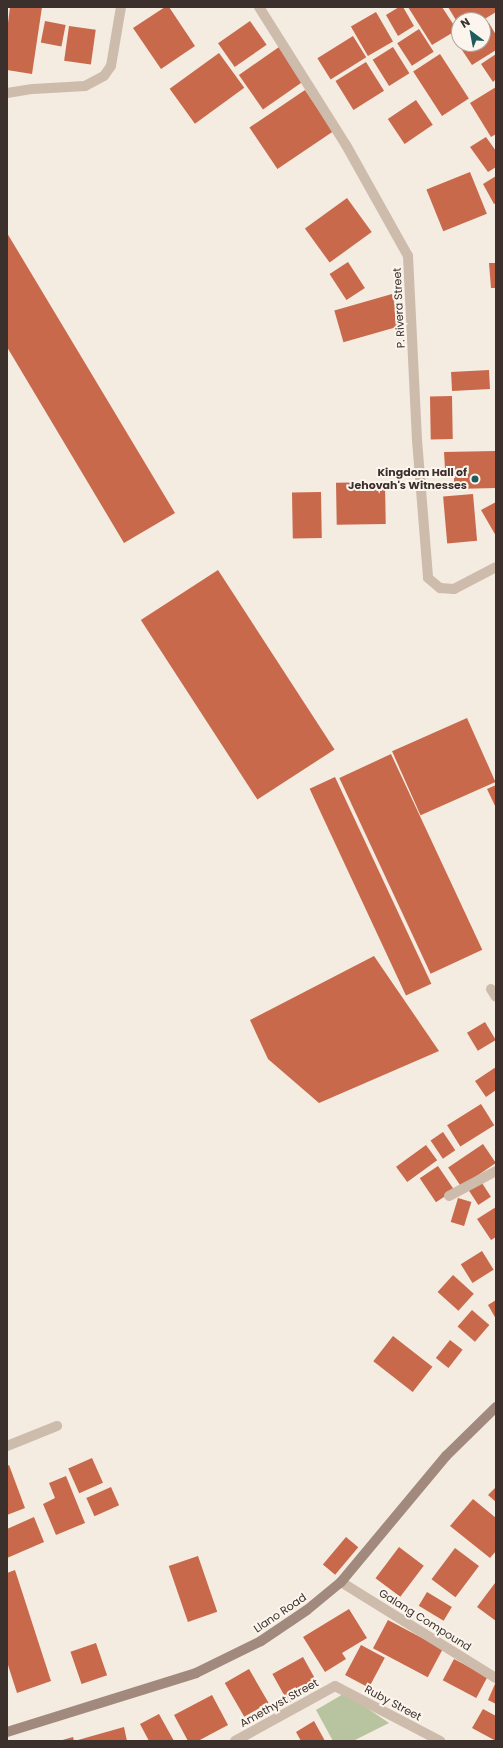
<!DOCTYPE html>
<html>
<head>
<meta charset="utf-8">
<style>
  body { margin:0 }
  #map { position:relative; width:503px; height:1748px; overflow:hidden; background:#f4ebe1; font-family:Poppins,sans-serif }
  div>[style] { position:absolute }
  [style*='--x'] { left:calc(var(--x)*1px); top:calc(var(--y)*1px); width:calc(var(--w)*1px); rotate:calc(var(--a)*1deg) }
  .green>* { inset:0; background:#b8c4a0 }
  .building>* { inset:0; background:#c8694b; transform-origin:0 0 }
  .minor>* { height:10px; margin:-5px; padding:0 5px; transform-origin:5px; border-radius:5px; background:#cdbbac }
  .secondary>* { height:10px; margin:-5px; padding:0 5px; transform-origin:5px; border-radius:5px; background:#a18a7d }
  .dots>* { width:11px; height:11px; translate:-50% -50%; box-sizing:border-box; border:2px solid #fbf5ee; border-radius:50% }
  span { translate:-50% -50%; white-space:nowrap; text-align:center; line-height:1.15; -webkit-text-stroke:4px #fbf5ee; paint-order:stroke }
  .street-label { font-size:11px; color:#3b302b }
  .poi-label { font-size:11px; color:#3b302b; font-weight:700 }
  .right { translate:-100% -50%; text-align:right }
  .frame { position:absolute; inset:0; border:8px solid #3b302b; pointer-events:none }
  .north { position:absolute; left:451px; top:12px; width:40px; height:40px; box-sizing:border-box; background:#fbf5ee; border:1px solid #aea6a0; border-radius:50%; rotate:328deg; font-size:11px; font-weight:700; line-height:16px; text-align:center; color:#3b302b }
  .north::after { content:''; display:block; margin:auto; width:14px; height:18px; background:#1f5a5e; clip-path:polygon(50% 0,100% 100%,50% 72%,0 100%) }
</style>
</head>
<body>
<div id="map">
  <div class="green">
    <div style="clip-path:polygon(345px 1693px,389px 1723px,353px 1741px,333px 1741px,316px 1710px)"></div>
  </div>
  <div class="building">
    <div style="clip-path:polygon(10px 7px,42px 7px,32px 74px,7px 70px,7px 31px)"></div>
    <div style="clip-path:polygon(165px 7px,169px 7px,195px 46px,161px 69px,133px 28px)"></div>
    <div style="clip-path:polygon(399px 7px,403px 7px,414px 26px,398px 36px,386px 15px)"></div>
    <div style="clip-path:polygon(408px 7px,442px 7px,457px 30px,432px 45px)"></div>
    <div style="clip-path:polygon(448px 7px,496px 7px,496px 12px,483px 20px,459px 20px,459px 25px)"></div>
    <div style="left:376px;top:12px;width:34px;height:29px;rotate:60deg"></div>
    <div style="left:45px;top:21px;width:21px;height:22px;rotate:11deg"></div>
    <div style="left:250px;top:21px;width:29px;height:39px;rotate:55deg"></div>
    <div style="clip-path:polygon(489px 23px,496px 35px,496px 50px,472px 65px,458px 44px,483px 44px,483px 27px)"></div>
    <div style="left:69px;top:26px;width:27px;height:35px;rotate:8deg"></div>
    <div style="left:419px;top:29px;width:27px;height:26px;rotate:57deg"></div>
    <div style="left:353px;top:36px;width:25px;height:42px;rotate:58deg"></div>
    <div style="left:279px;top:47px;width:42px;height:49px;rotate:55deg"></div>
    <div style="left:393px;top:47px;width:31px;height:24px;rotate:58deg"></div>
    <div style="left:219px;top:53px;width:43px;height:61px;rotate:54deg"></div>
    <div style="left:440px;top:54px;width:53px;height:32px;rotate:57deg"></div>
    <div style="clip-path:polygon(496px 54px,496px 79px,493px 82px,481px 64px)"></div>
    <div style="left:366px;top:62px;width:34px;height:36px;rotate:58deg"></div>
    <div style="clip-path:polygon(496px 87px,496px 134px,491px 137px,470px 103px)"></div>
    <div style="left:305px;top:90px;width:50px;height:67px;rotate:56deg"></div>
    <div style="left:416px;top:100px;width:30px;height:34px;rotate:56deg"></div>
    <div style="clip-path:polygon(486px 137px,496px 151px,496px 167px,488px 172px,470px 147px)"></div>
    <div style="left:470px;top:172px;width:45px;height:47px;rotate:68deg"></div>
    <div style="clip-path:polygon(496px 176px,496px 203px,494px 204px,483px 184px)"></div>
    <div style="left:347px;top:198px;width:42px;height:52px;rotate:54deg"></div>
    <div style="clip-path:polygon(7px 233px,175px 513px,124px 543px,7px 347px)"></div>
    <div style="left:348px;top:262px;width:31px;height:22px;rotate:57deg"></div>
    <div style="clip-path:polygon(489px 263px,496px 263px,496px 288px,491px 288px)"></div>
    <div style="left:392px;top:294px;width:33px;height:60px;rotate:74deg"></div>
    <div style="left:489px;top:370px;width:19px;height:38px;rotate:87deg"></div>
    <div style="left:452px;top:396px;width:43px;height:22px;rotate:89deg"></div>
    <div style="clip-path:polygon(496px 451px,496px 488px,454px 489px,454px 470px,445px 469px,444px 452px)"></div>
    <div style="left:385px;top:482px;width:42px;height:49px;rotate:89deg"></div>
    <div style="left:321px;top:492px;width:46px;height:29px;rotate:89deg"></div>
    <div style="left:473px;top:494px;width:47px;height:30px;rotate:85deg"></div>
    <div style="clip-path:polygon(496px 502px,496px 536px,481px 510px)"></div>
    <div style="left:218px;top:570px;width:214px;height:92px;rotate:57deg"></div>
    <div style="left:467px;top:718px;width:70px;height:82px;rotate:66deg"></div>
    <div style="left:391px;top:754px;width:216px;height:57px;rotate:65deg"></div>
    <div style="left:335px;top:777px;width:228px;height:28px;rotate:65deg"></div>
    <div style="clip-path:polygon(496px 785px,496px 808px,487px 789px)"></div>
    <div style="clip-path:polygon(374px 956px,439px 1051px,319px 1103px,268px 1059px,250px 1020px)"></div>
    <div style="left:485px;top:1022px;width:21px;height:21px;rotate:59deg"></div>
    <div style="clip-path:polygon(496px 1067px,496px 1090px,486px 1097px,475px 1081px)"></div>
    <div style="left:481px;top:1104px;width:25px;height:40px;rotate:58deg"></div>
    <div style="left:443px;top:1132px;width:22px;height:15px;rotate:56deg"></div>
    <div style="left:483px;top:1144px;width:23px;height:42px;rotate:56deg"></div>
    <div style="left:426px;top:1145px;width:19px;height:37px;rotate:54deg"></div>
    <div style="left:438px;top:1166px;width:29px;height:22px;rotate:56deg"></div>
    <div style="left:480px;top:1180px;width:20px;height:15px;rotate:57deg"></div>
    <div style="left:458px;top:1198px;width:14px;height:25px;rotate:17deg"></div>
    <div style="clip-path:polygon(496px 1207px,496px 1237px,491px 1240px,477px 1219px)"></div>
    <div style="left:482px;top:1251px;width:22px;height:25px;rotate:58deg"></div>
    <div style="left:453px;top:1275px;width:28px;height:23px;rotate:42deg"></div>
    <div style="clip-path:polygon(496px 1300px,496px 1319px,488px 1305px)"></div>
    <div style="left:472px;top:1310px;width:23px;height:22px;rotate:41deg"></div>
    <div style="left:393px;top:1336px;width:50px;height:32px;rotate:38deg"></div>
    <div style="left:450px;top:1340px;width:16px;height:23px;rotate:38deg"></div>
    <div style="left:92px;top:1458px;width:27px;height:26px;rotate:66deg"></div>
    <div style="clip-path:polygon(9px 1465px,25px 1508px,7px 1515px,7px 1466px)"></div>
    <div style="clip-path:polygon(66px 1476px,85px 1523px,56px 1535px,43px 1504px,55px 1498px,49px 1483px)"></div>
    <div style="left:111px;top:1487px;width:20px;height:27px;rotate:66deg"></div>
    <div style="clip-path:polygon(496px 1487px,496px 1502px,488px 1495px)"></div>
    <div style="clip-path:polygon(473px 1499px,496px 1518px,496px 1551px,490px 1558px,450px 1526px)"></div>
    <div style="clip-path:polygon(34px 1517px,44px 1542px,7px 1558px,7px 1529px)"></div>
    <div style="left:346px;top:1537px;width:16px;height:36px;rotate:40deg"></div>
    <div style="left:399px;top:1547px;width:31px;height:39px;rotate:37deg"></div>
    <div style="left:455px;top:1548px;width:30px;height:39px;rotate:37deg"></div>
    <div style="left:198px;top:1556px;width:59px;height:31px;rotate:71deg"></div>
    <div style="clip-path:polygon(15px 1570px,51px 1681px,17px 1693px,7px 1662px,7px 1573px)"></div>
    <div style="clip-path:polygon(495px 1583px,496px 1583px,496px 1621px,477px 1607px)"></div>
    <div style="left:427px;top:1592px;width:29px;height:16px;rotate:31deg"></div>
    <div style="clip-path:polygon(349px 1609px,367px 1638px,342px 1653px,346px 1659px,325px 1672px,303px 1637px)"></div>
    <div style="left:388px;top:1620px;width:62px;height:32px;rotate:28deg"></div>
    <div style="left:96px;top:1643px;width:34px;height:27px;rotate:71deg"></div>
    <div style="left:361px;top:1645px;width:27px;height:34px;rotate:28deg"></div>
    <div style="left:303px;top:1657px;width:33px;height:35px;rotate:61deg"></div>
    <div style="left:454px;top:1659px;width:38px;height:24px;rotate:28deg"></div>
    <div style="left:249px;top:1669px;width:39px;height:28px;rotate:60deg"></div>
    <div style="clip-path:polygon(495px 1684px,496px 1685px,496px 1704px,488px 1700px)"></div>
    <div style="clip-path:polygon(212px 1695px,228px 1725px,198px 1741px,188px 1741px,174px 1715px)"></div>
    <div style="clip-path:polygon(483px 1709px,496px 1716px,496px 1741px,472px 1728px)"></div>
    <div style="clip-path:polygon(159px 1714px,174px 1741px,149px 1741px,140px 1724px)"></div>
    <div style="clip-path:polygon(314px 1721px,325px 1741px,301px 1741px,296px 1732px)"></div>
    <div style="clip-path:polygon(124px 1727px,127px 1741px,79px 1741px,78px 1740px)"></div>
    <div style="clip-path:polygon(73px 1737px,74px 1741px,59px 1741px)"></div>
  </div>
  <div class="minor">
    <div style="--x:259;--y:7;--w:163;--a:57.8"></div>
    <div style="--x:346;--y:145;--w:127;--a:60.8"></div>
    <div style="--x:408;--y:256;--w:184;--a:87.2"></div>
    <div style="--x:417;--y:440;--w:138;--a:85.4"></div>
    <div style="--x:428;--y:578;--w:16;--a:40"></div>
    <div style="--x:440;--y:588;--w:14;--a:4"></div>
    <div style="--x:454;--y:589;--w:47;--a:-27.6"></div>
    <div style="--x:7;--y:93;--w:26;--a:-9"></div>
    <div style="--x:33;--y:89;--w:52;--a:-3.3"></div>
    <div style="--x:85;--y:86;--w:21;--a:-28"></div>
    <div style="--x:104;--y:76;--w:12;--a:-55"></div>
    <div style="--x:111;--y:66;--w:60;--a:-80.4"></div>
    <div style="--x:491;--y:989;--w:9;--a:58"></div>
    <div style="--x:449;--y:1196;--w:53;--a:-28"></div>
    <div style="--x:7;--y:1446;--w:54;--a:-21.8"></div>
    <div style="--x:341;--y:1582;--w:182;--a:31.8"></div>
    <div style="--x:235;--y:1741;--w:114;--a:-28.8"></div>
    <div style="--x:335;--y:1686;--w:119;--a:27.6"></div>
  </div>
  <div class="secondary">
    <div style="--x:7;--y:1732;--w:198;--a:-17.3"></div>
    <div style="--x:196;--y:1673;--w:72;--a:-26.2"></div>
    <div style="--x:261;--y:1641;--w:55;--a:-34"></div>
    <div style="--x:307;--y:1610;--w:44;--a:-39.5"></div>
    <div style="--x:341;--y:1582;--w:164;--a:-50.2"></div>
    <div style="--x:446;--y:1456;--w:70;--a:-44.4"></div>
  </div>
  <div class="dots">
    <div style="left:475px;top:479px;background:#1f5a5e"></div>
  </div>
  <div class="street-label">
    <span style="left:399px;top:308px;rotate:-93deg">P. Rivera Street</span>
    <span style="left:280px;top:1613px;rotate:-34deg">Llano Road</span>
    <span style="left:425px;top:1620px;rotate:32deg">Galang Compound</span>
    <span style="left:279px;top:1703px;rotate:-29deg">Amethyst Street</span>
    <span style="left:393px;top:1703px;rotate:28deg">Ruby Street</span>
  </div>
  <div class="poi-label">
    <span class="right" style="left:467px;top:479px">Kingdom Hall of<br>Jehovah's Witnesses</span>
  </div>
  <div class="frame"></div>
  <div class="north">N</div>
</div>
</body>
</html>
